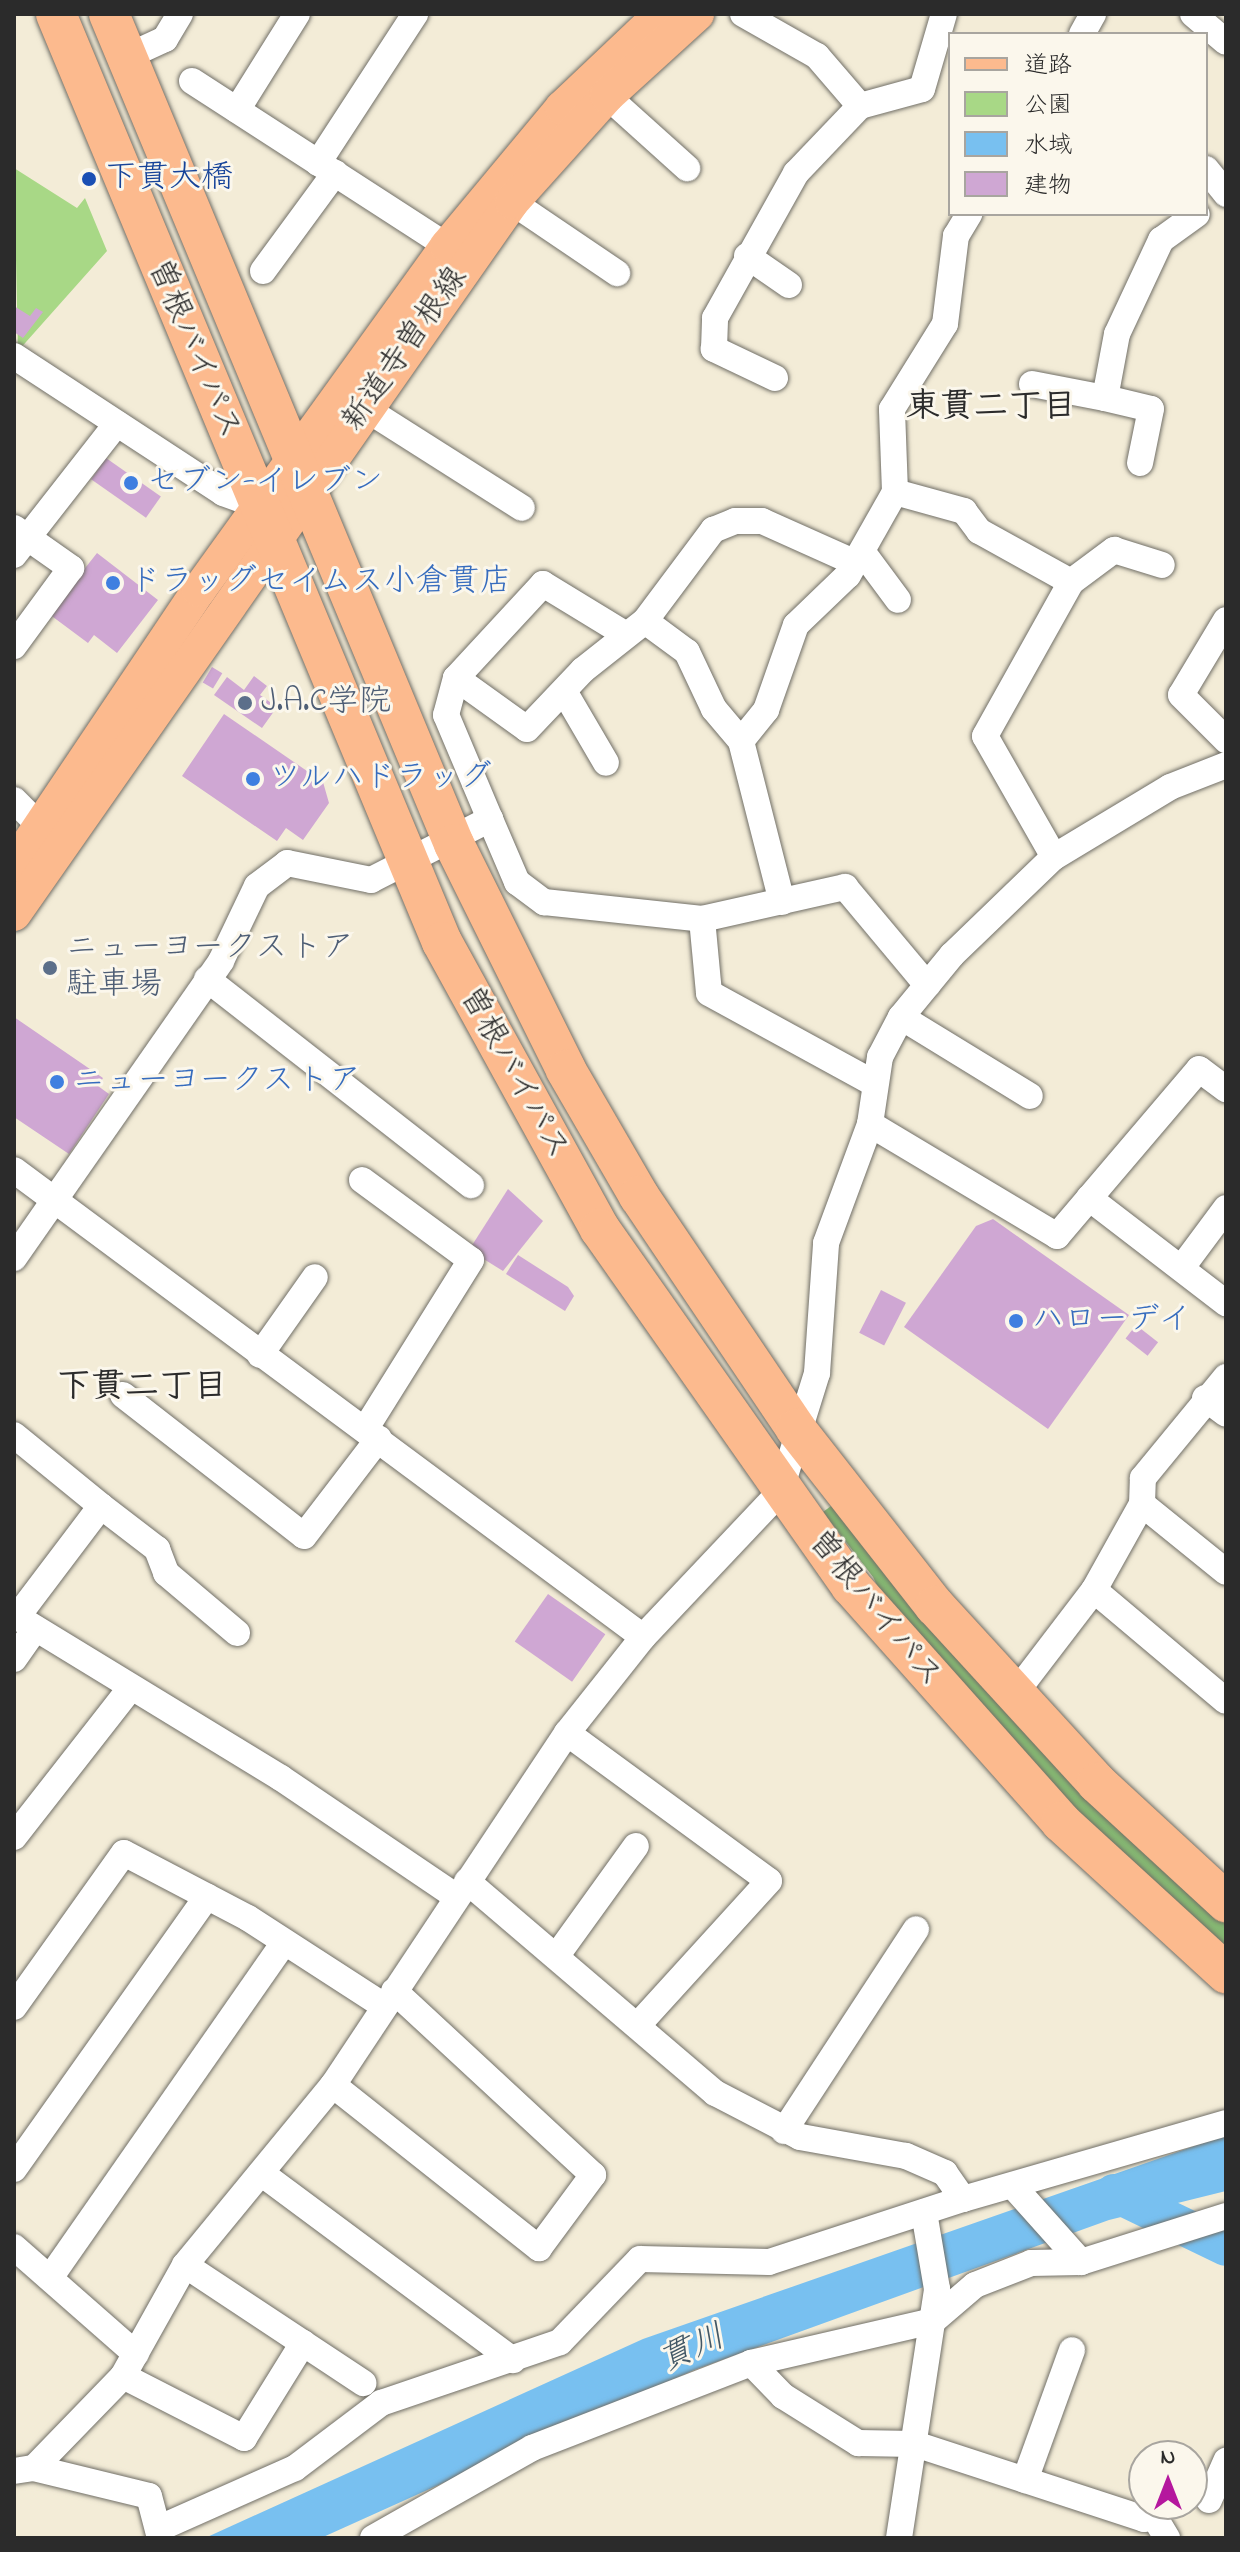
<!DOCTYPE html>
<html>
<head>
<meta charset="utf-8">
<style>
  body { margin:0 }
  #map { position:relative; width:1240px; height:2552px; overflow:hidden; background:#f3ecd7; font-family:"Indie Flower","Klee One",sans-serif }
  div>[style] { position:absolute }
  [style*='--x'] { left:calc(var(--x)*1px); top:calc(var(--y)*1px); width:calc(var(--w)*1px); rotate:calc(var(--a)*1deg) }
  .green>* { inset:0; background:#a8d886 }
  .forest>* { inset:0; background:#86b873 }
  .water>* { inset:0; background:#78c0f0 }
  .river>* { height:38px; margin:-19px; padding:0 19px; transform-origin:19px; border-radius:19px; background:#78c0f0 }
  .building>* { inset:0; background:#cfa7d3; transform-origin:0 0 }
  .roads { filter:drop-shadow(0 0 2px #716f67) drop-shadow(0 0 2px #716f67) }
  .minor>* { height:26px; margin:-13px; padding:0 13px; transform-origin:13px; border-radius:13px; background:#fff }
  .major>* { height:34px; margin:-17px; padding:0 17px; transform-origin:17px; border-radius:17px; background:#fcba8e }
  .highway>* { height:40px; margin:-20px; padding:0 20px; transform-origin:20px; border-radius:20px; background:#fcba8e }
  .dots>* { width:22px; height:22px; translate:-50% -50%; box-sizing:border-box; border:4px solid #fbf7ec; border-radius:50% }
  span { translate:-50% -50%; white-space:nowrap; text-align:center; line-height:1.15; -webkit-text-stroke:6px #fbf7ec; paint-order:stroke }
  .transit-label { font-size:32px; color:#164399 }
  .left { translate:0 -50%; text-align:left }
  .street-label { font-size:32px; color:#2b2b2b }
  .shop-label { font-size:32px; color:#366cbe }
  .service-label { font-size:32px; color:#4e5e75 }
  .neighbourhood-label { font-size:34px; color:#2b2b2b; font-weight:700 }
  .water-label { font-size:34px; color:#425866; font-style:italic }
  .frame { position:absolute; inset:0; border:16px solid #2b2b2b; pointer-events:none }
  .legend { position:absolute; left:948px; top:32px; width:260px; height:184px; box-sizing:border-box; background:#fbf7ec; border:2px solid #a8a59f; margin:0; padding:10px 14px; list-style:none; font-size:24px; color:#2b2b2b }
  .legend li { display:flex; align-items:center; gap:16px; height:40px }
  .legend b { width:40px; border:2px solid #a8a59f }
  .north { position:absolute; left:1128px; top:2440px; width:80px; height:80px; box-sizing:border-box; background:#fbf7ec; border:2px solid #a8a59f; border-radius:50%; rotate:0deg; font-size:22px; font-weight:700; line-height:32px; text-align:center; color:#2b2b2b }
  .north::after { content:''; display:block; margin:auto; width:28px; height:36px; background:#b5179e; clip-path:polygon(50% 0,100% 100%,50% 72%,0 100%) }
</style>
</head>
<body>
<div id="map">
  <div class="green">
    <div style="clip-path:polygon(14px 168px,77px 208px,85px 198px,107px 251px,18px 351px)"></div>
  </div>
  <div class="forest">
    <div style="clip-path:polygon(835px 1503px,1226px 1919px,1226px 1953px,1089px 1827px,890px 1612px,873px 1577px,823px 1512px)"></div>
  </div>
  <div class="water">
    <div style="clip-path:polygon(1226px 2135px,1226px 2191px,1109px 2220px,694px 2370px,321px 2538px,205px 2538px,643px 2339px)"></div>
  </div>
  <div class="river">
    <div style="--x:1114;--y:2193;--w:124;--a:25.7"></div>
  </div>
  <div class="building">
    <div style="clip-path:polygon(14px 306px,30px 316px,36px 308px,43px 312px,23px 338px,14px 332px)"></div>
    <div style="left:106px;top:458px;width:67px;height:26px;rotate:35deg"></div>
    <div style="clip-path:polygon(97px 553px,158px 600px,117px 653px,94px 635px,88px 643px,49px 614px)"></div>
    <div style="left:212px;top:667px;width:12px;height:18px;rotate:31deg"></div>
    <div style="clip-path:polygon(254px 676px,267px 686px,260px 695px,277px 707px,262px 728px,214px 695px,227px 677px,244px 690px)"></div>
    <div style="clip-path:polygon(224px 714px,323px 782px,329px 803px,303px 840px,286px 828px,277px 841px,182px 776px)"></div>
    <div style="clip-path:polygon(14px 1017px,103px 1078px,98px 1086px,109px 1094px,69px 1154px,14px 1117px)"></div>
    <div style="clip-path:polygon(508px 1189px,543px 1221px,503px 1271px,469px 1250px)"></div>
    <div style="clip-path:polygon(993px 1219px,1129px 1315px,1048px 1429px,904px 1327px,976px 1226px)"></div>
    <div style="clip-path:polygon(518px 1255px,568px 1287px,574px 1296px,565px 1311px,506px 1274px)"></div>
    <div style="left:881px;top:1290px;width:28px;height:48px;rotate:27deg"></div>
    <div style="left:1136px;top:1325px;width:28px;height:17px;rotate:38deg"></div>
    <div style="left:548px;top:1594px;width:70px;height:58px;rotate:35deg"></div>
  </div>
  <div class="roads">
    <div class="minor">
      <div style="--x:743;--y:14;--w:85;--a:29.6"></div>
      <div style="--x:817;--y:56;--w:66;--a:49.3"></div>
      <div style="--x:860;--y:106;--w:64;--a:-15.3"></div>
      <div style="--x:922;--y:89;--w:78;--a:-73.7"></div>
      <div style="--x:1193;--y:14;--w:43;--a:40.3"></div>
      <div style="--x:1082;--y:34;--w:23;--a:-61"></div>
      <div style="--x:126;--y:57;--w:43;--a:-24.8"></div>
      <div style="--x:165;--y:39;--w:29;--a:-59"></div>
      <div style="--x:192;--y:81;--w:304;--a:32.9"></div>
      <div style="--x:607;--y:96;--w:108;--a:42"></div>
      <div style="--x:237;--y:110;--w:113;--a:-58"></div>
      <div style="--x:318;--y:163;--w:178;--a:-56.9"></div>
      <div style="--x:1206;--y:169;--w:32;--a:51"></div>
      <div style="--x:512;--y:202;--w:127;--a:34.1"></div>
      <div style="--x:747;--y:256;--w:51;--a:34.6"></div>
      <div style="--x:263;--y:271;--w:122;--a:-53.7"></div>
      <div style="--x:14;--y:356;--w:250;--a:33.2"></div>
      <div style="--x:223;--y:493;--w:37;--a:20"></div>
      <div style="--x:775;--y:378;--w:68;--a:-154.6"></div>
      <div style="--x:714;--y:349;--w:31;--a:-88"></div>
      <div style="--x:715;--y:318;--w:166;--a:-60.8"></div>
      <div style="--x:796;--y:173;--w:93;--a:-46.3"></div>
      <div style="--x:1032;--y:384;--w:74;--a:10.9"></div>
      <div style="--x:1105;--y:398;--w:65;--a:-79.4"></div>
      <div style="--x:1117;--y:334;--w:104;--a:-64.9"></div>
      <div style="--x:1161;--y:240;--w:44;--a:-35.8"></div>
      <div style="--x:1105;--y:398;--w:47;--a:13.4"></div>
      <div style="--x:1151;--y:409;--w:55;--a:101.5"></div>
      <div style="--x:363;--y:407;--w:188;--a:32.4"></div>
      <div style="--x:895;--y:492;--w:72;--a:15.4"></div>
      <div style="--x:964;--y:511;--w:25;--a:53"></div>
      <div style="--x:979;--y:531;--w:105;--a:29"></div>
      <div style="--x:14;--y:528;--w:70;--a:35.1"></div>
      <div style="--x:71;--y:568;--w:97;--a:126.2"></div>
      <div style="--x:864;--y:554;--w:57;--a:53.5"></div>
      <div style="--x:14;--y:555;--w:167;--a:-52"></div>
      <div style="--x:1226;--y:620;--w:87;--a:121"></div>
      <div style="--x:1181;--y:695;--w:64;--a:45"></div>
      <div style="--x:645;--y:621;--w:52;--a:36.4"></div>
      <div style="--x:687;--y:652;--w:63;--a:64.7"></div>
      <div style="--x:714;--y:709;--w:42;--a:49.8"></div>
      <div style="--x:456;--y:678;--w:128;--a:-47.2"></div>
      <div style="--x:543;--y:584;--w:96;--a:31.4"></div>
      <div style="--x:564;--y:691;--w:83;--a:59.7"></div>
      <div style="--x:14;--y:800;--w:40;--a:45"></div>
      <div style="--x:490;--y:819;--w:113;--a:-112.9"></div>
      <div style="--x:446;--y:715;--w:38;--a:-75"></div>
      <div style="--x:456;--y:678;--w:87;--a:35.7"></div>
      <div style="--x:527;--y:729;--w:81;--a:-46.5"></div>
      <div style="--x:583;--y:670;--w:79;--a:-38.3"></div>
      <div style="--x:645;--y:621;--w:114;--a:-53.2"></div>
      <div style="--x:713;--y:530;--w:24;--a:-22"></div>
      <div style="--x:735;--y:521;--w:27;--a:0"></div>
      <div style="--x:762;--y:521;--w:103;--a:24.1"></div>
      <div style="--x:1054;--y:857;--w:139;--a:-119.7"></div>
      <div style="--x:985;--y:736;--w:176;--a:-60.8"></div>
      <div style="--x:1071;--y:582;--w:54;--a:-36.7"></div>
      <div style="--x:1114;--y:550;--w:50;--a:17.4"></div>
      <div style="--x:782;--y:902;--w:166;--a:-104.3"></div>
      <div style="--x:741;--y:741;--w:40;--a:-51"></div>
      <div style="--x:766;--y:710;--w:90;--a:-70.6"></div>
      <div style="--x:796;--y:625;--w:72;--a:-43.9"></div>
      <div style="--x:848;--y:575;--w:95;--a:-60.5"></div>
      <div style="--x:895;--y:492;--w:83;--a:-92.1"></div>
      <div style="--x:892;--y:409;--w:100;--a:-58.1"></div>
      <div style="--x:945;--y:324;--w:89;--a:-82.9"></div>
      <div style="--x:956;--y:236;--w:26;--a:-59"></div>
      <div style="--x:702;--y:919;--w:74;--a:84.6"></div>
      <div style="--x:709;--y:993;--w:189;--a:28.7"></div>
      <div style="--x:207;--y:979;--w:335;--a:38"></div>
      <div style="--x:901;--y:1017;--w:151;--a:31.5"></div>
      <div style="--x:870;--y:1124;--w:218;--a:30.9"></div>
      <div style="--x:1057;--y:1236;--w:219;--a:-49.6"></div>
      <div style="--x:1199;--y:1069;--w:34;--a:37"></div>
      <div style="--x:14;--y:1170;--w:783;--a:36.59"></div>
      <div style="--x:362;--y:1180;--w:135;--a:36.3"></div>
      <div style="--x:471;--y:1260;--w:198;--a:122"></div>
      <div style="--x:1089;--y:1198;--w:173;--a:37.5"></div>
      <div style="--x:14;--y:1258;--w:362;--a:-55.1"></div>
      <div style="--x:221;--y:961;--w:83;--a:-64.4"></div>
      <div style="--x:257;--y:886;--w:38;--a:-37"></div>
      <div style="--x:287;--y:863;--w:86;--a:11.4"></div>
      <div style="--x:371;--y:880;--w:134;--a:-27.1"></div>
      <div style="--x:490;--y:819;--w:69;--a:66.8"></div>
      <div style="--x:517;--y:882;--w:34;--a:37"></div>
      <div style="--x:544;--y:902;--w:159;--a:6.1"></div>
      <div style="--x:702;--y:919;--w:147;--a:-12.6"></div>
      <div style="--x:845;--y:887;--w:128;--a:50.1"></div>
      <div style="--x:1183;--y:1266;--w:72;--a:-53.4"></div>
      <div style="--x:260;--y:1355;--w:95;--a:-54.8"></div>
      <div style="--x:123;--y:1395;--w:229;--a:37.9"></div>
      <div style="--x:304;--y:1536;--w:123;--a:-52.6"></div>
      <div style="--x:1205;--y:1398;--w:26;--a:37"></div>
      <div style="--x:14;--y:1435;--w:112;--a:39.2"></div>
      <div style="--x:101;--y:1506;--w:139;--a:127.1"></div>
      <div style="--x:1142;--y:1504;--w:108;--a:39"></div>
      <div style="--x:101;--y:1506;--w:71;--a:37.5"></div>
      <div style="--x:157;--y:1549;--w:26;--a:69"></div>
      <div style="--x:166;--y:1573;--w:93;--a:40.2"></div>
      <div style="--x:1094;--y:1590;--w:172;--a:40.1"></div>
      <div style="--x:14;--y:1615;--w:313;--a:31.4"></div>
      <div style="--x:281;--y:1778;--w:210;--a:34.1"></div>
      <div style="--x:14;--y:1659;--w:37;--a:-55"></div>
      <div style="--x:1013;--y:1696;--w:133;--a:-52.6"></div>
      <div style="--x:1094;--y:1590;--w:98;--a:-60.8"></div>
      <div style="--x:1142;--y:1504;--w:26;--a:-88"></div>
      <div style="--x:1143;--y:1478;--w:131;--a:-50.6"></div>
      <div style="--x:567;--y:1733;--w:250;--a:36.2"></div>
      <div style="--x:769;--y:1881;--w:192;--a:132.3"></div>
      <div style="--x:14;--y:1837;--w:187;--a:-52"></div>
      <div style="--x:558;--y:1954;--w:133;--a:-54.2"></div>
      <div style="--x:14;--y:2007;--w:189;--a:-54.5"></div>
      <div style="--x:124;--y:1853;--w:140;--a:27.7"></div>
      <div style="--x:248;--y:1918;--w:162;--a:32.9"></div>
      <div style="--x:333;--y:2085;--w:263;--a:38.4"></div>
      <div style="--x:539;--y:2248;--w:91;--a:-53.5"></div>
      <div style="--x:593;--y:2175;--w:271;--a:-137.2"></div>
      <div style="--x:784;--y:2131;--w:241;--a:-56.8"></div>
      <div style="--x:14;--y:2169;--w:334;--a:-54.7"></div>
      <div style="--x:261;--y:2173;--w:314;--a:36.6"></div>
      <div style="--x:1013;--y:2186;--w:102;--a:48.2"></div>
      <div style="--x:963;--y:2199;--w:274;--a:-16.1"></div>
      <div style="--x:14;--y:2247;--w:162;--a:41.3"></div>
      <div style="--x:185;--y:2265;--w:214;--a:33.5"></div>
      <div style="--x:50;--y:2278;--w:407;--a:-55.1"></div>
      <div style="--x:751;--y:2363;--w:46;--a:45.9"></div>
      <div style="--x:783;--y:2396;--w:89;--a:32.1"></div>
      <div style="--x:858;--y:2443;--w:57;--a:1"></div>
      <div style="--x:915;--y:2444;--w:241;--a:18.1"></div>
      <div style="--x:1144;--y:2519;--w:16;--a:-68"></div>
      <div style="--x:123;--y:2376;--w:136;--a:27.1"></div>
      <div style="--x:244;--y:2438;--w:112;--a:-58.2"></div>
      <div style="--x:34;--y:2468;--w:128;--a:-45.9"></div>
      <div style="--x:123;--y:2376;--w:127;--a:-60.8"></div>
      <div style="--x:185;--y:2265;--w:233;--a:-50.6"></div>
      <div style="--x:333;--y:2085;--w:423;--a:-56.4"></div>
      <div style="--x:567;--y:1733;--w:122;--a:-51.6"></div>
      <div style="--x:643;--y:1637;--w:199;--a:-46.6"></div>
      <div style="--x:780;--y:1492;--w:125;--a:-72.7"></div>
      <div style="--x:817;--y:1373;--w:130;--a:-86"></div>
      <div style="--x:826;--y:1243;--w:127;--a:-69.7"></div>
      <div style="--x:870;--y:1124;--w:68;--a:-81.5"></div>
      <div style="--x:880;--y:1057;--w:45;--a:-62.3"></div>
      <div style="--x:901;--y:1017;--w:80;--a:-50.6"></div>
      <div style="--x:952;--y:955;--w:141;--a:-43.9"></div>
      <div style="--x:1054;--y:857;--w:135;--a:-31.1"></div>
      <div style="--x:1170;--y:787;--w:60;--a:-21.4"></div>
      <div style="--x:14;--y:2471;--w:20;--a:-9"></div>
      <div style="--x:34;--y:2468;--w:118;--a:13.7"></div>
      <div style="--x:149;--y:2496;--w:43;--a:75.3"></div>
      <div style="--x:1025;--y:2480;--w:138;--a:-70.1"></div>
      <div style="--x:1209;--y:2500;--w:43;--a:-66.4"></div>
      <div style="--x:1149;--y:2508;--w:35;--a:59"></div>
      <div style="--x:160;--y:2528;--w:148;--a:-24"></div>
      <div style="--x:295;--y:2468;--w:108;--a:-37.1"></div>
      <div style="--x:381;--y:2403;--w:189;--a:-18.8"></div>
      <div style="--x:560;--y:2342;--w:115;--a:-46.1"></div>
      <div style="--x:640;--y:2259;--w:129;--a:1.3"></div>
      <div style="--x:769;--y:2262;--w:204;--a:-18"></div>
      <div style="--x:963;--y:2199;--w:32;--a:-125"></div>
      <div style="--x:945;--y:2173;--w:43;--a:-156.4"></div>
      <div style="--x:906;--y:2156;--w:108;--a:-169.8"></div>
      <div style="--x:800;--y:2137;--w:96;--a:-152.6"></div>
      <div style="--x:715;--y:2093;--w:326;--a:-139.5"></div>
      <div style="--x:373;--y:2538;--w:183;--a:-29.5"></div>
      <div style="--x:532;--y:2448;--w:235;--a:-21.2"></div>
      <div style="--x:751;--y:2363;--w:187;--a:-13"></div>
      <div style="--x:933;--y:2321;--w:55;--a:-40.6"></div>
      <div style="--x:975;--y:2285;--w:60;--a:-21.4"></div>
      <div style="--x:1031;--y:2263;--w:50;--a:-1.1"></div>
      <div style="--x:1081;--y:2262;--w:152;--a:-17.6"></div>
      <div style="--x:899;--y:2538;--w:252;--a:-81.3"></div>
      <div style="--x:937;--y:2289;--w:78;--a:-99.6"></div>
    </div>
    <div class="major">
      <div style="--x:14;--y:865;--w:331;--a:-56.1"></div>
      <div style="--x:199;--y:590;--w:424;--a:-54.2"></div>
      <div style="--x:447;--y:246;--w:180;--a:-50.2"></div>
      <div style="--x:562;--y:108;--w:137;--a:-43.5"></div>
      <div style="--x:14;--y:914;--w:869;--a:-55.03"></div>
      <div style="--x:512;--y:202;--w:142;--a:-48.1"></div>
      <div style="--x:607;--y:96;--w:122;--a:-42.3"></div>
    </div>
    <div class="highway">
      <div style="--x:56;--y:14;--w:1005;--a:67.42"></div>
      <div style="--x:442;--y:942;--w:328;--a:61.2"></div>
      <div style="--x:600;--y:1229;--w:436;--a:54.9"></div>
      <div style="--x:851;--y:1586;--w:316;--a:48.3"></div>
      <div style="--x:1061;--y:1822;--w:224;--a:42.5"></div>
      <div style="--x:109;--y:14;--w:899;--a:67.43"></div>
      <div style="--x:454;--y:844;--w:252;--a:63.6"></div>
      <div style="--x:566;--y:1070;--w:146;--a:59.9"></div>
      <div style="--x:639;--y:1196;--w:281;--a:56"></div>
      <div style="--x:796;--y:1429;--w:225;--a:51.9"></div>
      <div style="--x:935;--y:1606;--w:240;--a:47.5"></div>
      <div style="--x:1097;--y:1783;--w:176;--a:42.7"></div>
    </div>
  </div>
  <div class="dots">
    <div style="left:89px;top:179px;background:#1a4fb4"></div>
    <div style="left:131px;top:483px;background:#3f7fe0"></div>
    <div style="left:113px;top:583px;background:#3f7fe0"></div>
    <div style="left:245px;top:703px;background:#5c6f8a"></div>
    <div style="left:253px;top:779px;background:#3f7fe0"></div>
    <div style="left:50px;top:968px;background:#5c6f8a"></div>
    <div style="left:57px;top:1082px;background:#3f7fe0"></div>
    <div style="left:1016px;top:1321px;background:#3f7fe0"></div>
  </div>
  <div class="transit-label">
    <span class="left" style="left:105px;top:179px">下貫大橋</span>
  </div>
  <div class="street-label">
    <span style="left:193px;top:350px;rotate:67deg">曽根バイパス</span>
    <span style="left:406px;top:350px;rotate:-55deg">新道寺曽根線</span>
    <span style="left:513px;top:1074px;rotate:61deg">曽根バイパス</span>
    <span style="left:874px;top:1610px;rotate:51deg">曽根バイパス</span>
  </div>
  <div class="shop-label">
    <span class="left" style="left:147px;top:483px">セブン-イレブン</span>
    <span class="left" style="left:129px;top:583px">ドラッグセイムス小倉貫店</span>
    <span class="left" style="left:269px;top:779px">ツルハドラッグ</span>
    <span class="left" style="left:73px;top:1082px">ニューヨークストア</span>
    <span class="left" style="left:1032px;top:1321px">ハローデイ</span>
  </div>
  <div class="service-label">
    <span class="left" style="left:261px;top:703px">J.A.C学院</span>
    <span class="left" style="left:66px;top:968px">ニューヨークストア<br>駐車場</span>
  </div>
  <div class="neighbourhood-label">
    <span style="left:991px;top:409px">東貫二丁目</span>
    <span style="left:142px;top:1389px">下貫二丁目</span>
  </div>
  <div class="water-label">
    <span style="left:693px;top:2350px;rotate:-24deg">貫川</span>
  </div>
  <div class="frame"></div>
  <ul class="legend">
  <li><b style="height:10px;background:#fcba8e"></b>道路</li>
  <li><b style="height:22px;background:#a8d886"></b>公園</li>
  <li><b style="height:22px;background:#78c0f0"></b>水域</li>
  <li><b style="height:22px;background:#cfa7d3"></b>建物</li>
  </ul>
  <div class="north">N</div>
</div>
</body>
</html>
